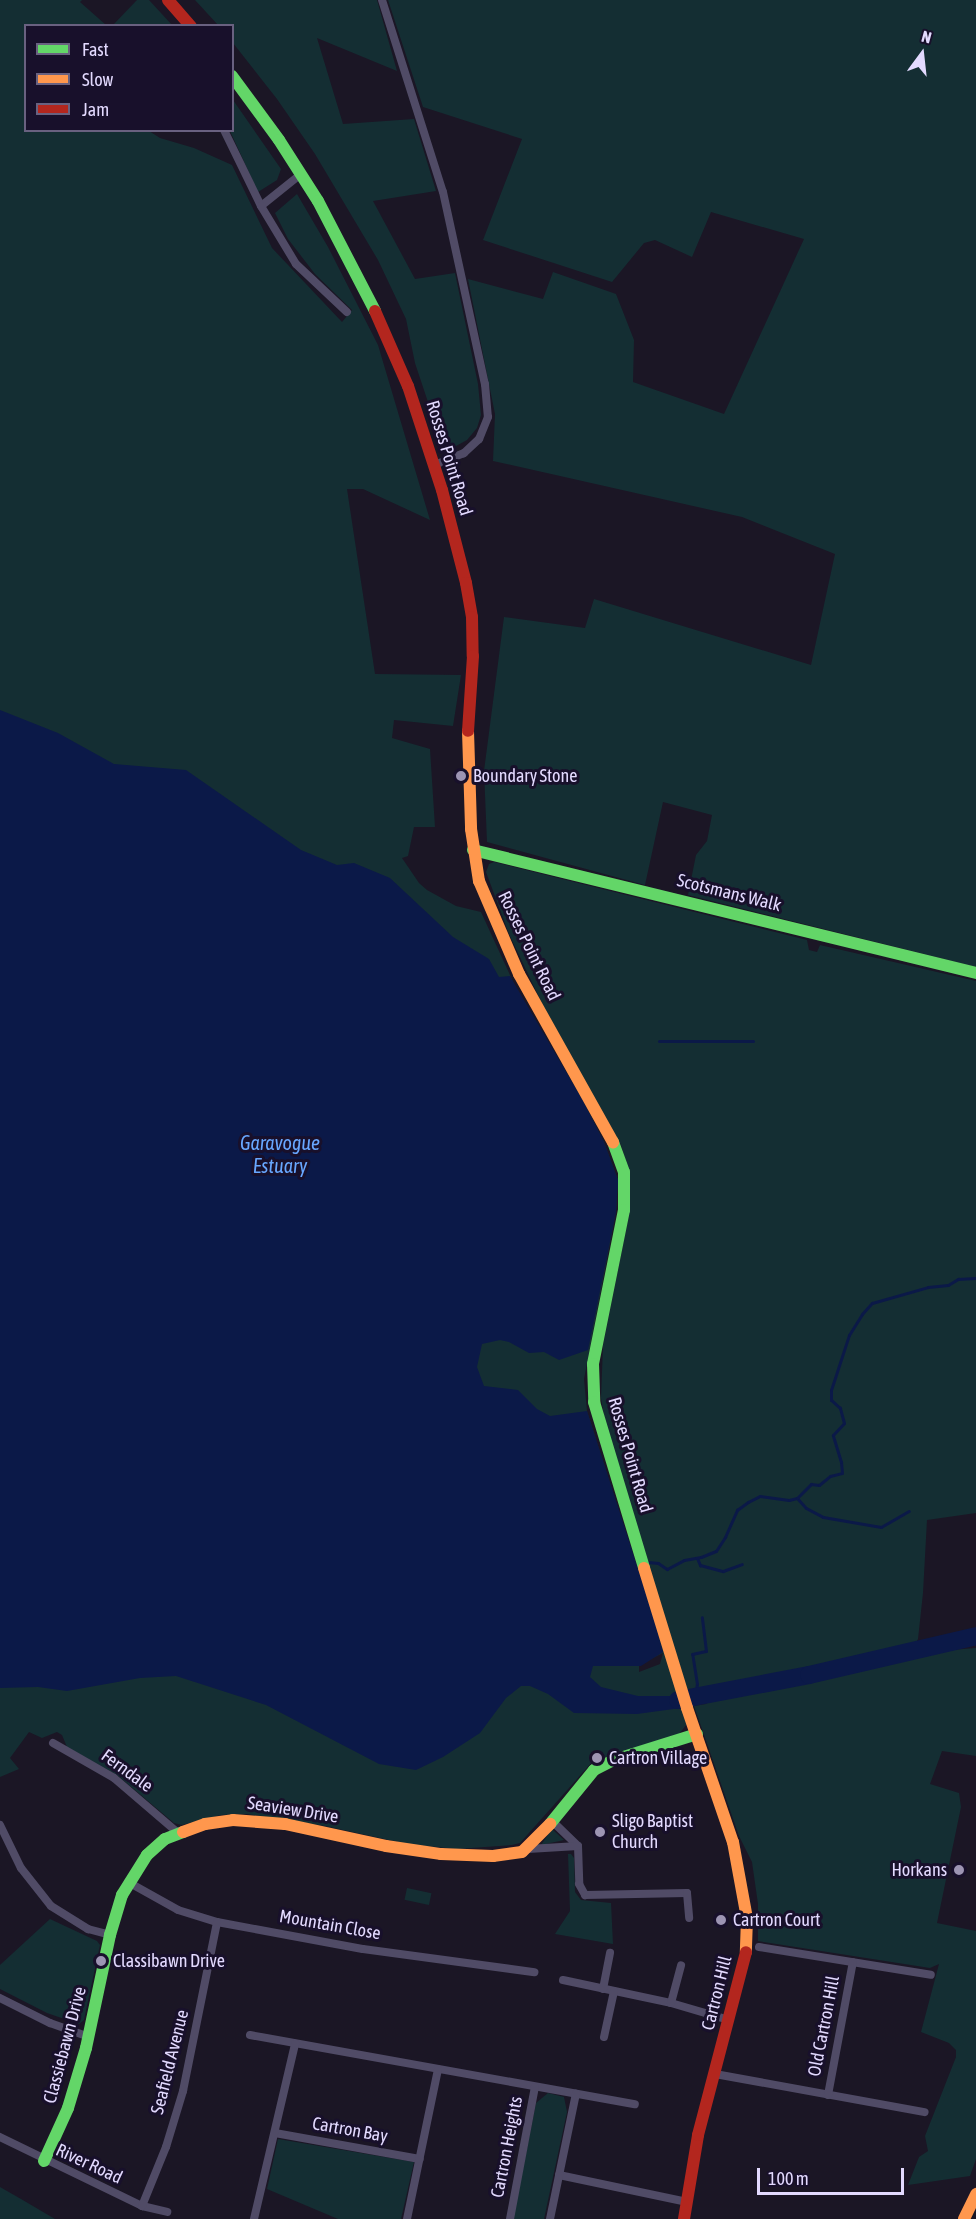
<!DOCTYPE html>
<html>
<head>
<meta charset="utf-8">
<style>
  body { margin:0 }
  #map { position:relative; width:976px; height:2219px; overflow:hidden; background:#1b1625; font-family:"Asap Condensed",sans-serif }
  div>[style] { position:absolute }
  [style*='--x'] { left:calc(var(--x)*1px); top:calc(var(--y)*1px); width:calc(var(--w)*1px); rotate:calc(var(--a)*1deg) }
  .green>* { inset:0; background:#142e33; transform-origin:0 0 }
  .water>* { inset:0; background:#0b1948 }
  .stream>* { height:3px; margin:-1.5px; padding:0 1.5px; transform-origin:1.5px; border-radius:1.5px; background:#0b1948 }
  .river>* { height:18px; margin:-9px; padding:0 9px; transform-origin:9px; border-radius:9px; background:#0b1948 }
  .street>* { height:8px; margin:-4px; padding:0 4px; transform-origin:4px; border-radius:4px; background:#504b66 }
  .fast>* { height:12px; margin:-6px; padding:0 6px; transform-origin:6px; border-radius:6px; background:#63d668 }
  .slow>* { height:12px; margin:-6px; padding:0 6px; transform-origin:6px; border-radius:6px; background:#ff974d }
  .jam>* { height:12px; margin:-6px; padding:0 6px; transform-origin:6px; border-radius:6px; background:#b3261e }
  .dots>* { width:16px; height:16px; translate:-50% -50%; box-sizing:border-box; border:3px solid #18102b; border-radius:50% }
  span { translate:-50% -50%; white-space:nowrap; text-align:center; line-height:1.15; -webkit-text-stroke:6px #18102b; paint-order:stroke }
  .street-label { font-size:18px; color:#e3daff }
  .poi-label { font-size:18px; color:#e3daff }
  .left { translate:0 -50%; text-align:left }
  .right { translate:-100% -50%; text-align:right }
  .water-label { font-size:20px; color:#68a7ff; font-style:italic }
  .legend { position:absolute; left:24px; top:24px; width:210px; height:108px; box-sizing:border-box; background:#18102b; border:2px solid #696180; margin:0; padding:8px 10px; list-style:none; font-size:18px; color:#e3daff }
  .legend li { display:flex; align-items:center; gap:12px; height:30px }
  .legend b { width:30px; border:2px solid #696180 }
  .north { position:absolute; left:892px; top:24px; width:60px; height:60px; -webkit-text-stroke:4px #18102b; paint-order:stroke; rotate:15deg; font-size:16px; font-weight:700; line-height:24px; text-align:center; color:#e3daff }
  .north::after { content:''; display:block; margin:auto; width:21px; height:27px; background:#e3daff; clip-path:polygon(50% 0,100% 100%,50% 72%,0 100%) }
  .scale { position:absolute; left:757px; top:2168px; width:147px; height:27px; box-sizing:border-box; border:3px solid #e3daff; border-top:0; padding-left:8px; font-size:18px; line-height:21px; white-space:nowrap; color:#e3daff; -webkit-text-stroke:4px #18102b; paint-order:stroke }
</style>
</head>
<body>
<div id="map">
  <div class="green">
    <div style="clip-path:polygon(evenodd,0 0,82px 0,80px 2px,106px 25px,26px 26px,26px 130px,149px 131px,160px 138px,194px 148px,232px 165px,272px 248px,342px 322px,352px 310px,315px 274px,288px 239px,275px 213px,297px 194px,328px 247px,378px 345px,430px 520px,363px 489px,347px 489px,375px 674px,461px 675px,453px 726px,394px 720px,392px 738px,430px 749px,435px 827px,414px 827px,408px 856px,402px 858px,419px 883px,427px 890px,456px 906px,481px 912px,516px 988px,582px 1099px,604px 1142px,618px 1180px,616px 1212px,584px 1379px,587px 1411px,687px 1724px,679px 1734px,593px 1761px,520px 1843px,512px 1845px,457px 1849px,407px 1844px,325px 1826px,247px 1814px,221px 1815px,182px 1825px,174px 1823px,117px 1775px,67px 1747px,62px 1735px,57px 1732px,42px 1738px,29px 1732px,10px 1758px,19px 1769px,0 1777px,0 0,663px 1653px,660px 1664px,639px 1672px,639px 1665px,663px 1653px)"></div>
    <div style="clip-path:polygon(137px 0,149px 0,172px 25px,113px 25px)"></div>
    <div style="clip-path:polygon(195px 0,377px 0,397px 71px,317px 38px,343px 124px,414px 119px,436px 191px,373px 201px,415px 279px,455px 273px,478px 384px,481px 415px,477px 428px,467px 440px,456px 446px,448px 447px,440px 438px,415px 363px,406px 319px,378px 260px,315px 154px,277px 99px,233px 43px,232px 26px,218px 25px)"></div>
    <div style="clip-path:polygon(388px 0,976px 0,976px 967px,688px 895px,696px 855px,707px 841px,712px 815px,663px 802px,645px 885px,487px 842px,484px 771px,504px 617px,585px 628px,594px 599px,811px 665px,835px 554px,742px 517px,493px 461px,495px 414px,468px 279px,543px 299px,553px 272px,616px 294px,634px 340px,633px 382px,724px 414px,804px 239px,711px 212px,692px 257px,655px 240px,644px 243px,612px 282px,483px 240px,522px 139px,423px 107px)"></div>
    <div style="clip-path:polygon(233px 100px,281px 169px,277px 180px,258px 192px,230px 131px,232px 130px)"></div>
    <div style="clip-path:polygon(494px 862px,807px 940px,809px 950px,817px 952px,820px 945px,976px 981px,976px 1513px,927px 1520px,923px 1593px,918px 1639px,914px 1646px,806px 1675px,730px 1683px,689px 1695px,607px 1434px,601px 1398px,603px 1345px,629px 1215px,630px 1180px,626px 1162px,621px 1145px,548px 1016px,509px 934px,486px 872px,489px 864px)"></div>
    <div style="clip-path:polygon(976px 1648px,976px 1756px,942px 1751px,930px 1784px,959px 1793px,961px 1807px,937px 1923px,976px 1931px,976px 2159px,970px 2176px,908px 2185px,919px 2157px,928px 2151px,925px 2136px,956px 2057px,956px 2050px,949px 2043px,921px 2032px,939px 1964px,930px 1968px,758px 1941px,758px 1904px,752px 1862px,739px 1836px,694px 1706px,706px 1704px,714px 1698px,785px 1688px,800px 1682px,925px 1652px)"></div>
    <div style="clip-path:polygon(552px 1829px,564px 1840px,541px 1845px)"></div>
    <div style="clip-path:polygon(568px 1854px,571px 1854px,574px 1858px,575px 1892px,581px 1900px,611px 1903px,613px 1944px,555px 1934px,570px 1911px)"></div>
    <div style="left:407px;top:1888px;width:25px;height:12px;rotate:12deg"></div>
    <div style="clip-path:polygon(50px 1919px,97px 1941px,100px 1945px,84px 2020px,79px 2024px,47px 2013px,0 1989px,0 1965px)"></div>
    <div style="clip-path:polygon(548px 2093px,564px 2097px,567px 2112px,544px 2219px,513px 2219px,536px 2103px)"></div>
    <div style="clip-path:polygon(278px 2139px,414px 2162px,401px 2219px,338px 2219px,267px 2189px)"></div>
    <div style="clip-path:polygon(0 2187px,21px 2199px,55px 2219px,0 2219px)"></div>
  </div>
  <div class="water">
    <div style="clip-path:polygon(0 710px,58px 733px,114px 764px,186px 770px,301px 850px,337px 865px,354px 863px,390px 878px,453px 937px,489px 959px,499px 977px,510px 976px,582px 1099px,604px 1142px,618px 1180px,616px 1212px,588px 1350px,559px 1360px,544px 1352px,529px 1353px,509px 1342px,500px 1340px,482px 1344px,477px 1367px,484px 1386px,518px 1390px,537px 1409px,550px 1416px,587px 1411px,652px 1612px,663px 1652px,641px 1666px,593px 1666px,590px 1677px,601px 1687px,638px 1696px,676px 1696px,681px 1708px,637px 1714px,574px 1713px,548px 1694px,530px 1686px,521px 1686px,506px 1698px,480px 1733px,443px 1757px,416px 1770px,379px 1764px,266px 1705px,176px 1676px,140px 1678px,67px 1691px,38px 1687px,0 1688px)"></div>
  </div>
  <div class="stream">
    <div style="--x:659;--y:1041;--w:94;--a:0"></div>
    <div style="--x:797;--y:1498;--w:13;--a:48"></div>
    <div style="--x:806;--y:1508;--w:19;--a:28"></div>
    <div style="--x:823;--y:1517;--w:59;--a:9.8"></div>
    <div style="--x:881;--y:1527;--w:32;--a:-30"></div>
    <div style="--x:697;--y:1558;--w:8;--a:67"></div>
    <div style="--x:700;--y:1565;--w:24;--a:15"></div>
    <div style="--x:723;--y:1571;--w:20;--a:-20"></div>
    <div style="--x:648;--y:1562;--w:10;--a:6"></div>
    <div style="--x:658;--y:1563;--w:11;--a:34"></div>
    <div style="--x:667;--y:1569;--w:19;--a:-28"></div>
    <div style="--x:684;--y:1560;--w:17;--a:-10"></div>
    <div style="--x:701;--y:1557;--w:16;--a:-22"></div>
    <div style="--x:716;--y:1551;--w:17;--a:-57"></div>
    <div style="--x:725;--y:1537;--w:30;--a:-66"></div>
    <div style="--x:737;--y:1510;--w:14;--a:-36"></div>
    <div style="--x:748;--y:1502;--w:13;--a:-27"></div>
    <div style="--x:760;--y:1496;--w:29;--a:8"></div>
    <div style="--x:789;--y:1500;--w:8;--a:-14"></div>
    <div style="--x:797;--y:1498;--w:20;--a:-45"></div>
    <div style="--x:811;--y:1484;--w:8;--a:7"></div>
    <div style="--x:819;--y:1485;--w:14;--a:-39"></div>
    <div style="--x:830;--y:1476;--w:12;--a:-14"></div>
    <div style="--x:842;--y:1473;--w:11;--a:-95"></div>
    <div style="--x:841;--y:1462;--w:28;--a:-107"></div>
    <div style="--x:833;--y:1435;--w:16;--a:-47"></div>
    <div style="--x:844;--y:1423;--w:16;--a:-105"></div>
    <div style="--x:840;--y:1408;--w:12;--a:-138"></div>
    <div style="--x:831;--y:1400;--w:10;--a:-90"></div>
    <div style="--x:831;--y:1390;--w:58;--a:-71.9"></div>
    <div style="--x:849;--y:1335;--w:25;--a:-58"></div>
    <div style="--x:862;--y:1314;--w:15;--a:-48"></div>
    <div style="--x:872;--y:1303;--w:58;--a:-15.9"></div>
    <div style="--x:928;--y:1287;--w:20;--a:-6"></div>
    <div style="--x:948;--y:1285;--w:12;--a:-31"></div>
    <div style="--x:958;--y:1279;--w:18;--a:-3"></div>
    <div style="--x:695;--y:1696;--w:12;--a:-81"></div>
    <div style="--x:697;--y:1684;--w:30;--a:-99"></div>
    <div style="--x:692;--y:1654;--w:14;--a:-12"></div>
    <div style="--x:706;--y:1651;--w:34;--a:-97"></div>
  </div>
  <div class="river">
    <div style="--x:678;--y:1700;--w:133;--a:-10.8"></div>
    <div style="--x:809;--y:1675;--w:171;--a:-13.1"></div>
  </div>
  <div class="street">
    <div style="--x:382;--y:0;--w:201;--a:72.4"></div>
    <div style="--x:443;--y:192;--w:197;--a:77.7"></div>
    <div style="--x:485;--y:384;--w:33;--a:85"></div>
    <div style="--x:488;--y:417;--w:24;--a:112"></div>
    <div style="--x:479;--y:439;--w:21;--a:137"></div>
    <div style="--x:464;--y:453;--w:31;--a:158"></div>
    <div style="--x:224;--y:130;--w:85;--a:64"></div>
    <div style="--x:301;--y:174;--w:51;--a:141.3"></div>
    <div style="--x:261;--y:206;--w:68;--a:58.9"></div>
    <div style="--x:296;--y:264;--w:70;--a:43.3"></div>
    <div style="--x:53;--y:1743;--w:70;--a:29.8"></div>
    <div style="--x:114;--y:1778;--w:83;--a:40.6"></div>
    <div style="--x:551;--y:1820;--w:37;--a:44"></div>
    <div style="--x:578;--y:1846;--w:38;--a:88"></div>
    <div style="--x:579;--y:1884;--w:13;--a:61"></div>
    <div style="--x:585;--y:1895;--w:102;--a:-1.1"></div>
    <div style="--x:687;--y:1893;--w:25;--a:85"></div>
    <div style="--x:0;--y:1825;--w:48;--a:64"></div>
    <div style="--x:21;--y:1868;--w:48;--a:51.7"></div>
    <div style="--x:51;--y:1906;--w:44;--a:31.9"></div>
    <div style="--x:88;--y:1929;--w:23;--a:15"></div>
    <div style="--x:528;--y:1849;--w:50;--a:-3.4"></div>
    <div style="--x:128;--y:1882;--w:57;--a:29.2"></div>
    <div style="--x:178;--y:1910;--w:41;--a:17.1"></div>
    <div style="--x:217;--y:1922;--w:148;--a:10.5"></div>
    <div style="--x:363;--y:1949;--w:173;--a:7.7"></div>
    <div style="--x:759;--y:1947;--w:174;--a:9.2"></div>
    <div style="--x:563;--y:1980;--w:110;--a:12"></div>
    <div style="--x:671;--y:2003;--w:60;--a:16.3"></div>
    <div style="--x:603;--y:1989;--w:37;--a:-79"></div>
    <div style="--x:0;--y:1998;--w:56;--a:26.6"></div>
    <div style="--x:50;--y:2023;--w:41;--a:19.7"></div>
    <div style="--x:671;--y:2003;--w:39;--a:-75"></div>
    <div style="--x:250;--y:2035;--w:391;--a:10.2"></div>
    <div style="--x:604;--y:2037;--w:47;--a:-77.7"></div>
    <div style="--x:715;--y:2074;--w:213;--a:10.3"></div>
    <div style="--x:828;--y:2095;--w:135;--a:-79.4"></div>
    <div style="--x:275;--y:2133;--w:147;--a:10.2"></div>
    <div style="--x:0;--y:2137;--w:158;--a:25.9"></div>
    <div style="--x:142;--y:2206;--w:26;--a:13"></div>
    <div style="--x:559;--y:2175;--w:131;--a:11.9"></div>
    <div style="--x:142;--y:2206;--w:64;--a:-67.9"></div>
    <div style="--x:166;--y:2147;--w:59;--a:-73.1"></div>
    <div style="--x:183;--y:2091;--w:172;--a:-78.6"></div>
    <div style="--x:254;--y:2219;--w:180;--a:-76.8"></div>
    <div style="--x:407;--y:2219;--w:153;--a:-78.3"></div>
    <div style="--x:510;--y:2219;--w:134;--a:-79.3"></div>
    <div style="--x:550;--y:2219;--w:128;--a:-78.3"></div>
  </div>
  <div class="fast">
    <div style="--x:232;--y:76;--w:79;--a:53.7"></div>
    <div style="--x:279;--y:140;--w:72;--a:57.4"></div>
    <div style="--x:318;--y:201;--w:124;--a:62.6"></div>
    <div style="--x:473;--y:850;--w:518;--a:13.74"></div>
    <div style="--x:613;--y:1142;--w:32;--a:70"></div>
    <div style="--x:624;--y:1172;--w:38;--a:90"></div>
    <div style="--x:624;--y:1210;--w:157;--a:101.4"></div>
    <div style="--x:593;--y:1364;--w:38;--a:88"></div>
    <div style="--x:594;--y:1402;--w:173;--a:73.2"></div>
    <div style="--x:550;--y:1824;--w:70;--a:-50.8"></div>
    <div style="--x:594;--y:1770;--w:22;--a:-27"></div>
    <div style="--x:614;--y:1760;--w:87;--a:-17.4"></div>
    <div style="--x:44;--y:2161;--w:58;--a:-65.6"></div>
    <div style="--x:68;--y:2108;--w:63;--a:-73.3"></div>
    <div style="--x:86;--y:2048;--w:116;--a:-78"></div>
    <div style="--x:110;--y:1935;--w:42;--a:-73.3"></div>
    <div style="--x:122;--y:1895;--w:47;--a:-58"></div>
    <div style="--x:147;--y:1855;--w:24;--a:-42"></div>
    <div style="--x:165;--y:1839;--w:19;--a:-21"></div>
  </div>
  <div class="slow">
    <div style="--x:468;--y:731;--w:98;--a:88.2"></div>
    <div style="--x:471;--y:829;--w:53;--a:81.3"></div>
    <div style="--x:479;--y:881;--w:101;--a:66.7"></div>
    <div style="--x:519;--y:974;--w:193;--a:60.8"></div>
    <div style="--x:644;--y:1568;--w:146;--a:72.9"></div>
    <div style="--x:687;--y:1708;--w:142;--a:71.1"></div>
    <div style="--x:733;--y:1842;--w:77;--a:79.6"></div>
    <div style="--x:747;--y:1918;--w:34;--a:92"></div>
    <div style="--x:183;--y:1832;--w:23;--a:-20"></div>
    <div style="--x:205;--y:1824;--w:28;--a:-8"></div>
    <div style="--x:233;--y:1820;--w:52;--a:4.4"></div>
    <div style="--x:285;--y:1824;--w:103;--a:12.3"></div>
    <div style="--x:386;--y:1846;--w:56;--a:8.3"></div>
    <div style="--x:441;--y:1854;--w:52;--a:2.2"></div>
    <div style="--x:493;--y:1856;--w:29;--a:-8"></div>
    <div style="--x:522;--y:1852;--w:40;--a:-45"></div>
    <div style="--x:964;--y:2219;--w:28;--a:-64"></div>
  </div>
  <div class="jam">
    <div style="--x:168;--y:0;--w:35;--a:49"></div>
    <div style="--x:375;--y:311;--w:82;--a:66.3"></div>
    <div style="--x:408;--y:386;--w:109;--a:71.9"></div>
    <div style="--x:442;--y:490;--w:96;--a:75.5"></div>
    <div style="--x:466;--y:583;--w:35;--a:80"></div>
    <div style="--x:472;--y:617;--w:39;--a:89"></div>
    <div style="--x:473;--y:656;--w:75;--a:93.8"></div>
    <div style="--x:684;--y:2219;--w:85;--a:-80.5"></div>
    <div style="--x:698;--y:2135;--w:189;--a:-75.3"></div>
  </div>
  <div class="dots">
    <div style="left:461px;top:776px;background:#9d95b3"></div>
    <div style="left:597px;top:1758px;background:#9d95b3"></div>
    <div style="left:600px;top:1832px;background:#9d95b3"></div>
    <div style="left:959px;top:1870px;background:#9d95b3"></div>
    <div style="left:721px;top:1920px;background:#9d95b3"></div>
    <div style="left:101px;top:1961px;background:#9d95b3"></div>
  </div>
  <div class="street-label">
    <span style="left:449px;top:458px;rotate:73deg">Rosses Point Road</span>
    <span style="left:729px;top:893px;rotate:14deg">Scotsmans Walk</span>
    <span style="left:529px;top:946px;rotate:64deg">Rosses Point Road</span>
    <span style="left:630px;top:1455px;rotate:74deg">Rosses Point Road</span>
    <span style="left:127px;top:1771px;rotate:36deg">Ferndale</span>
    <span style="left:293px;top:1810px;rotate:9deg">Seaview Drive</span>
    <span style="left:330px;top:1925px;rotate:10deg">Mountain Close</span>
    <span style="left:717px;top:1993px;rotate:-76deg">Cartron Hill</span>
    <span style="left:824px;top:2026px;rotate:-79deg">Old Cartron Hill</span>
    <span style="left:65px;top:2045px;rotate:-75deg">Classiebawn Drive</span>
    <span style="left:170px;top:2062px;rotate:-76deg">Seafield Avenue</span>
    <span style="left:350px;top:2130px;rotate:10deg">Cartron Bay</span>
    <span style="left:507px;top:2147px;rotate:-79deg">Cartron Heights</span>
    <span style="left:89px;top:2164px;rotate:25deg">River Road</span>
  </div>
  <div class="poi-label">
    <span class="left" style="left:473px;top:776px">Boundary Stone</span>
    <span class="left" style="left:609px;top:1758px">Cartron Village</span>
    <span class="left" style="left:612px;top:1832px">Sligo Baptist<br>Church</span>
    <span class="right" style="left:947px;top:1870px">Horkans</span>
    <span class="left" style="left:733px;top:1920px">Cartron Court</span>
    <span class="left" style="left:113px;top:1961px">Classibawn Drive</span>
  </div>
  <div class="water-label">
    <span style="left:280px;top:1154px">Garavogue<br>Estuary</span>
  </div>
  <ul class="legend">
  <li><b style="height:8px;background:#63d668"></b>Fast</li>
  <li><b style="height:8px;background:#ff974d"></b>Slow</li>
  <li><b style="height:8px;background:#b3261e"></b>Jam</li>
  </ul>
  <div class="north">N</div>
  <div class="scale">100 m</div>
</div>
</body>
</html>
